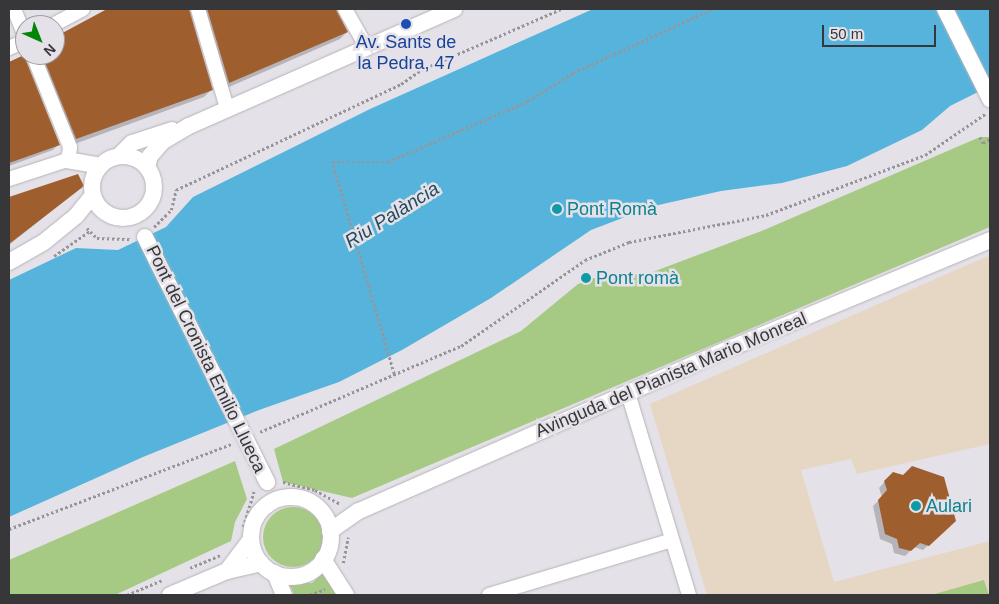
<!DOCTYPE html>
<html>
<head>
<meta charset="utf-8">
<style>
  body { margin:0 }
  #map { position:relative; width:999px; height:604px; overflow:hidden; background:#e5e1e8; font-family:Helvetica,sans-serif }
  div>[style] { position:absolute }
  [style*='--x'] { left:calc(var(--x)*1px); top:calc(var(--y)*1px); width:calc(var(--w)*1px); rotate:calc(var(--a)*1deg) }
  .education>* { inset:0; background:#e6d7c4 }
  .green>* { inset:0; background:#a6ca84 }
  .round { border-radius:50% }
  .water>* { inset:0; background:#56b4dc }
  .shadow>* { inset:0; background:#0003 }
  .building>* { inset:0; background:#9f5e2e }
  .path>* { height:2.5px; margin-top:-1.25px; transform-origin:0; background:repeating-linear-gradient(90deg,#98959a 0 2.5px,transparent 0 5px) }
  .roads { filter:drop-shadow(0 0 1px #b6b2b8) drop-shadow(0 0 1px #b6b2b8) }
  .minor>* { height:14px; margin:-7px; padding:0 7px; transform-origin:7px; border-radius:7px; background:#fff }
  .tertiary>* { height:16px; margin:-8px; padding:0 8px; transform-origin:8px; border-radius:8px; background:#fff }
  .tertiary>.ring { margin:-8px; padding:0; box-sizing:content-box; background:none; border:16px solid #fff; border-radius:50% }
  .bridges { filter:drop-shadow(0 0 1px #b6b2b8) drop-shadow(0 0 1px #b6b2b8) }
  .tertiary-bridge>* { height:16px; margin:-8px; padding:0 8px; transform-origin:8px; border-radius:8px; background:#fff }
  .dots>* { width:14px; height:14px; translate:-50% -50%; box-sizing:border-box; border:2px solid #e5e1e8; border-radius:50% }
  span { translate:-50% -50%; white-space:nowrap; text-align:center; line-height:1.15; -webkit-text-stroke:5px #e5e1e8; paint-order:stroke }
  .transit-label { font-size:18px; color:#164399 }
  .culture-label { font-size:18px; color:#0d838f }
  .left { translate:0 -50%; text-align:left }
  .street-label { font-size:18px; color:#373638 }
  .water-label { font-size:19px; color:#234c5e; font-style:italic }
  .frame { position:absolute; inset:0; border:10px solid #373638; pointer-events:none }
  .north { position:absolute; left:15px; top:15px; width:50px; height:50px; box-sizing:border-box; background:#e5e1e8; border:1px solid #9f9da2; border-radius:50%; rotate:136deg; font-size:14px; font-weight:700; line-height:20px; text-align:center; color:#373638 }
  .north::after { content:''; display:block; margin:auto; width:18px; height:22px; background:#038507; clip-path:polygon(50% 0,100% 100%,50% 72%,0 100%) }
  .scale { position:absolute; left:822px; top:25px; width:114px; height:22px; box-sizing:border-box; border:2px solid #373638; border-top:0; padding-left:6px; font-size:15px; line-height:18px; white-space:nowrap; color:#373638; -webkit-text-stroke:4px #e5e1e8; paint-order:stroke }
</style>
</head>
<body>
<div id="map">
  <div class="education">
    <div style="clip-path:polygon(990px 255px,990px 444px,857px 474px,851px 459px,801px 470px,834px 582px,990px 541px,990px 595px,707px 595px,650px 404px)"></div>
  </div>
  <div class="green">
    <div style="clip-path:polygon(980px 137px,990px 137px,990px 227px,352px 498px,283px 482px,274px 449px,521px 331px,578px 284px,594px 278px,650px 273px,764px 230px)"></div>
    <div style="clip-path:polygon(235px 461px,247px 499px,235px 522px,231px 541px,115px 595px,9px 595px,9px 560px)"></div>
    <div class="round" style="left:263px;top:507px;width:60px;height:60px"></div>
    <div style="clip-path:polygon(322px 574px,339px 595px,294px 595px,289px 583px,312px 583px)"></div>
    <div style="clip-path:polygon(984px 580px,989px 595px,931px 595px)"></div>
  </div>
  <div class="water">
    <div style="clip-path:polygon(593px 9px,990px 9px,990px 86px,950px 106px,922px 130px,847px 166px,782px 183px,721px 191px,654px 206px,591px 230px,491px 298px,402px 350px,339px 382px,259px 410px,143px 457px,9px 517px,9px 280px,76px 248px,118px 250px,145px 237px,166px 227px,193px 197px,370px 109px)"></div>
  </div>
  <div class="shadow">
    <div style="clip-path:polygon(111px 9px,190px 9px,211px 90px,204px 97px,69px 146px,31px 55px,55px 55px,55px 39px)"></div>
    <div style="clip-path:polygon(195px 9px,334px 9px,347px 32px,340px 39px,222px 90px)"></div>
    <div style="clip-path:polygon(24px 56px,58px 145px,53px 150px,9px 166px,9px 64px)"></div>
    <div style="clip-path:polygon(77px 175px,83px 186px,9px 245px,9px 199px)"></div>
    <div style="clip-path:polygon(893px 473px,949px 526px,923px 550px,914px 547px,905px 556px,894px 553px,892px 544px,880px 539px,873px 506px,882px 497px,879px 488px)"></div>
  </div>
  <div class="building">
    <div style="clip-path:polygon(107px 9px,189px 9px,213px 90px,76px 139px,42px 55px,55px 55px,55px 37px)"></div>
    <div style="clip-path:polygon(207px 9px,336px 9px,348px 32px,229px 83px)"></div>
    <div style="clip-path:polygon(24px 55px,60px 145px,9px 163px,9px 62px)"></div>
    <div style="clip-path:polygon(78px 174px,84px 186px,9px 244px,9px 197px)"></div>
    <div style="clip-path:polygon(912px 466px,944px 477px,956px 521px,929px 546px,920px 543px,911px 551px,899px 548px,897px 539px,885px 534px,878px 500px,887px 490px,884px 481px,893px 472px,903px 475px)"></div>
  </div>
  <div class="path">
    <div style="--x:980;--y:137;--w:7;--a:63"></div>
    <div style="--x:983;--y:143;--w:8;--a:-30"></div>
    <div style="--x:154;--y:227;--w:24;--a:-45"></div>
    <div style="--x:171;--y:210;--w:21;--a:-76"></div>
    <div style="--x:176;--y:190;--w:249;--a:-25.2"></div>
    <div style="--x:401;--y:84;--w:24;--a:-35"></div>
    <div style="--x:421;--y:70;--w:153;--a:-23.5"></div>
    <div style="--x:87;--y:228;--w:14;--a:45"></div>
    <div style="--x:97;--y:238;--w:34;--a:2"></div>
    <div style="--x:54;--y:256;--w:44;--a:-34.8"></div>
    <div style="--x:394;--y:374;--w:221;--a:-106.3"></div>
    <div style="--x:332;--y:162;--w:56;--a:0"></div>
    <div style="--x:388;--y:162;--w:153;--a:-23.5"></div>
    <div style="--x:528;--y:101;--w:53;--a:-31.9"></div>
    <div style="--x:573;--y:73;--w:153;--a:-24.7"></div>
    <div style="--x:260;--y:432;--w:219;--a:-23.2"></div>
    <div style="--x:461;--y:346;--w:151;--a:-34.7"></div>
    <div style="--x:585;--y:260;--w:48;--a:-22.2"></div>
    <div style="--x:629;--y:242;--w:140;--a:-11.1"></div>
    <div style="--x:766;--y:215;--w:170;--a:-20.7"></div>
    <div style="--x:925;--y:155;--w:73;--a:-34.3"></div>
    <div style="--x:283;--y:482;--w:33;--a:14"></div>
    <div style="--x:315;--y:490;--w:29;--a:29"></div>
    <div style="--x:243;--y:527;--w:37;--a:-73"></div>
    <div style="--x:9;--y:529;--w:239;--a:-20.9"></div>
    <div style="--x:343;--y:563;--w:26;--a:-79"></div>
    <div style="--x:190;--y:568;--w:33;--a:-23"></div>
    <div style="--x:127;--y:595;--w:38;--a:-23"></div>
    <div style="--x:310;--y:595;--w:16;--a:-22"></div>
  </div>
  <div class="roads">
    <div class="minor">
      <div style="--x:14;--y:9;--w:29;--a:68"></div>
      <div style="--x:198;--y:9;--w:103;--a:73.7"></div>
      <div style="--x:345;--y:9;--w:45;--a:60.6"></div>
      <div style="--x:53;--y:25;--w:34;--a:-28"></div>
      <div style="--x:9;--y:48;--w:17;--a:-24"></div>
      <div style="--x:9;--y:179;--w:61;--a:-18.1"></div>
      <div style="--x:67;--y:160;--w:5;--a:-68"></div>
      <div style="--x:69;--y:155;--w:8;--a:-83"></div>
      <div style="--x:70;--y:147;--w:99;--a:-111.9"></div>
      <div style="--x:628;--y:393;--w:211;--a:73.2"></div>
      <div style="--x:489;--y:595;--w:191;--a:-16.7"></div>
    </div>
    <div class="tertiary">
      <div style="--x:945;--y:9;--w:101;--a:63.4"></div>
      <div style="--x:119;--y:156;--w:18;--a:-45"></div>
      <div style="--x:132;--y:143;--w:42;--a:-18"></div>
      <div class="ring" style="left:92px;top:156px;width:46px;height:46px"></div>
      <div style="--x:67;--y:160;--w:34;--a:10"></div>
      <div style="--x:147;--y:167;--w:11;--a:-75"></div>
      <div style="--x:150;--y:156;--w:18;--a:-49"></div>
      <div style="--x:162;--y:142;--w:31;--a:-31"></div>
      <div style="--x:189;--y:126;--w:290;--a:-23.8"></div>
      <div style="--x:9;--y:262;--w:40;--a:-29.7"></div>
      <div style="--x:44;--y:242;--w:41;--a:-39.1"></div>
      <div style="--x:76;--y:216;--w:27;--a:-51"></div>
      <div class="ring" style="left:251px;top:497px;width:64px;height:64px"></div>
      <div style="--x:330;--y:531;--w:35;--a:-35"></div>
      <div style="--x:359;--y:511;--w:406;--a:-23.7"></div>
      <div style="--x:731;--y:348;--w:281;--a:-22.6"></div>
      <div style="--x:323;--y:559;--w:43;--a:57.4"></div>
      <div style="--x:227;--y:571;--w:40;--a:-53"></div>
      <div style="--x:275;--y:573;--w:24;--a:68"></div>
      <div style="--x:170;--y:595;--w:62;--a:-22.8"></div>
      <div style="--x:227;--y:571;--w:35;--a:-13"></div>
    </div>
  </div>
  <div class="bridges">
    <div class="tertiary-bridge">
      <div style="--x:145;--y:237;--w:274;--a:63.5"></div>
    </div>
  </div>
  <div class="dots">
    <div style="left:406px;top:24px;background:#1a4fb4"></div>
    <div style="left:557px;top:209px;background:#0f9aa8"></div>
    <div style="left:586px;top:278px;background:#0f9aa8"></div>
    <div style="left:916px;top:506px;background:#0f9aa8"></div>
  </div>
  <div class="transit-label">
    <span style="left:406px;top:53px">Av. Sants de<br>la Pedra, 47</span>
  </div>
  <div class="culture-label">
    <span class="left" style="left:567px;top:209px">Pont Romà</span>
    <span class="left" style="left:596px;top:278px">Pont romà</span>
    <span class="left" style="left:926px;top:506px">Aulari</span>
  </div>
  <div class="street-label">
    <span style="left:206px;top:359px;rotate:64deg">Pont del Cronista Emilio Llueca</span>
    <span style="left:671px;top:375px;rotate:-23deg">Avinguda del Pianista Mario Monreal</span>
  </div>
  <div class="water-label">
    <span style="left:392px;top:215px;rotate:-32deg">Riu Palància</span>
  </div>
  <div class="frame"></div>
  <div class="north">N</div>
  <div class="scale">50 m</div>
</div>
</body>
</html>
